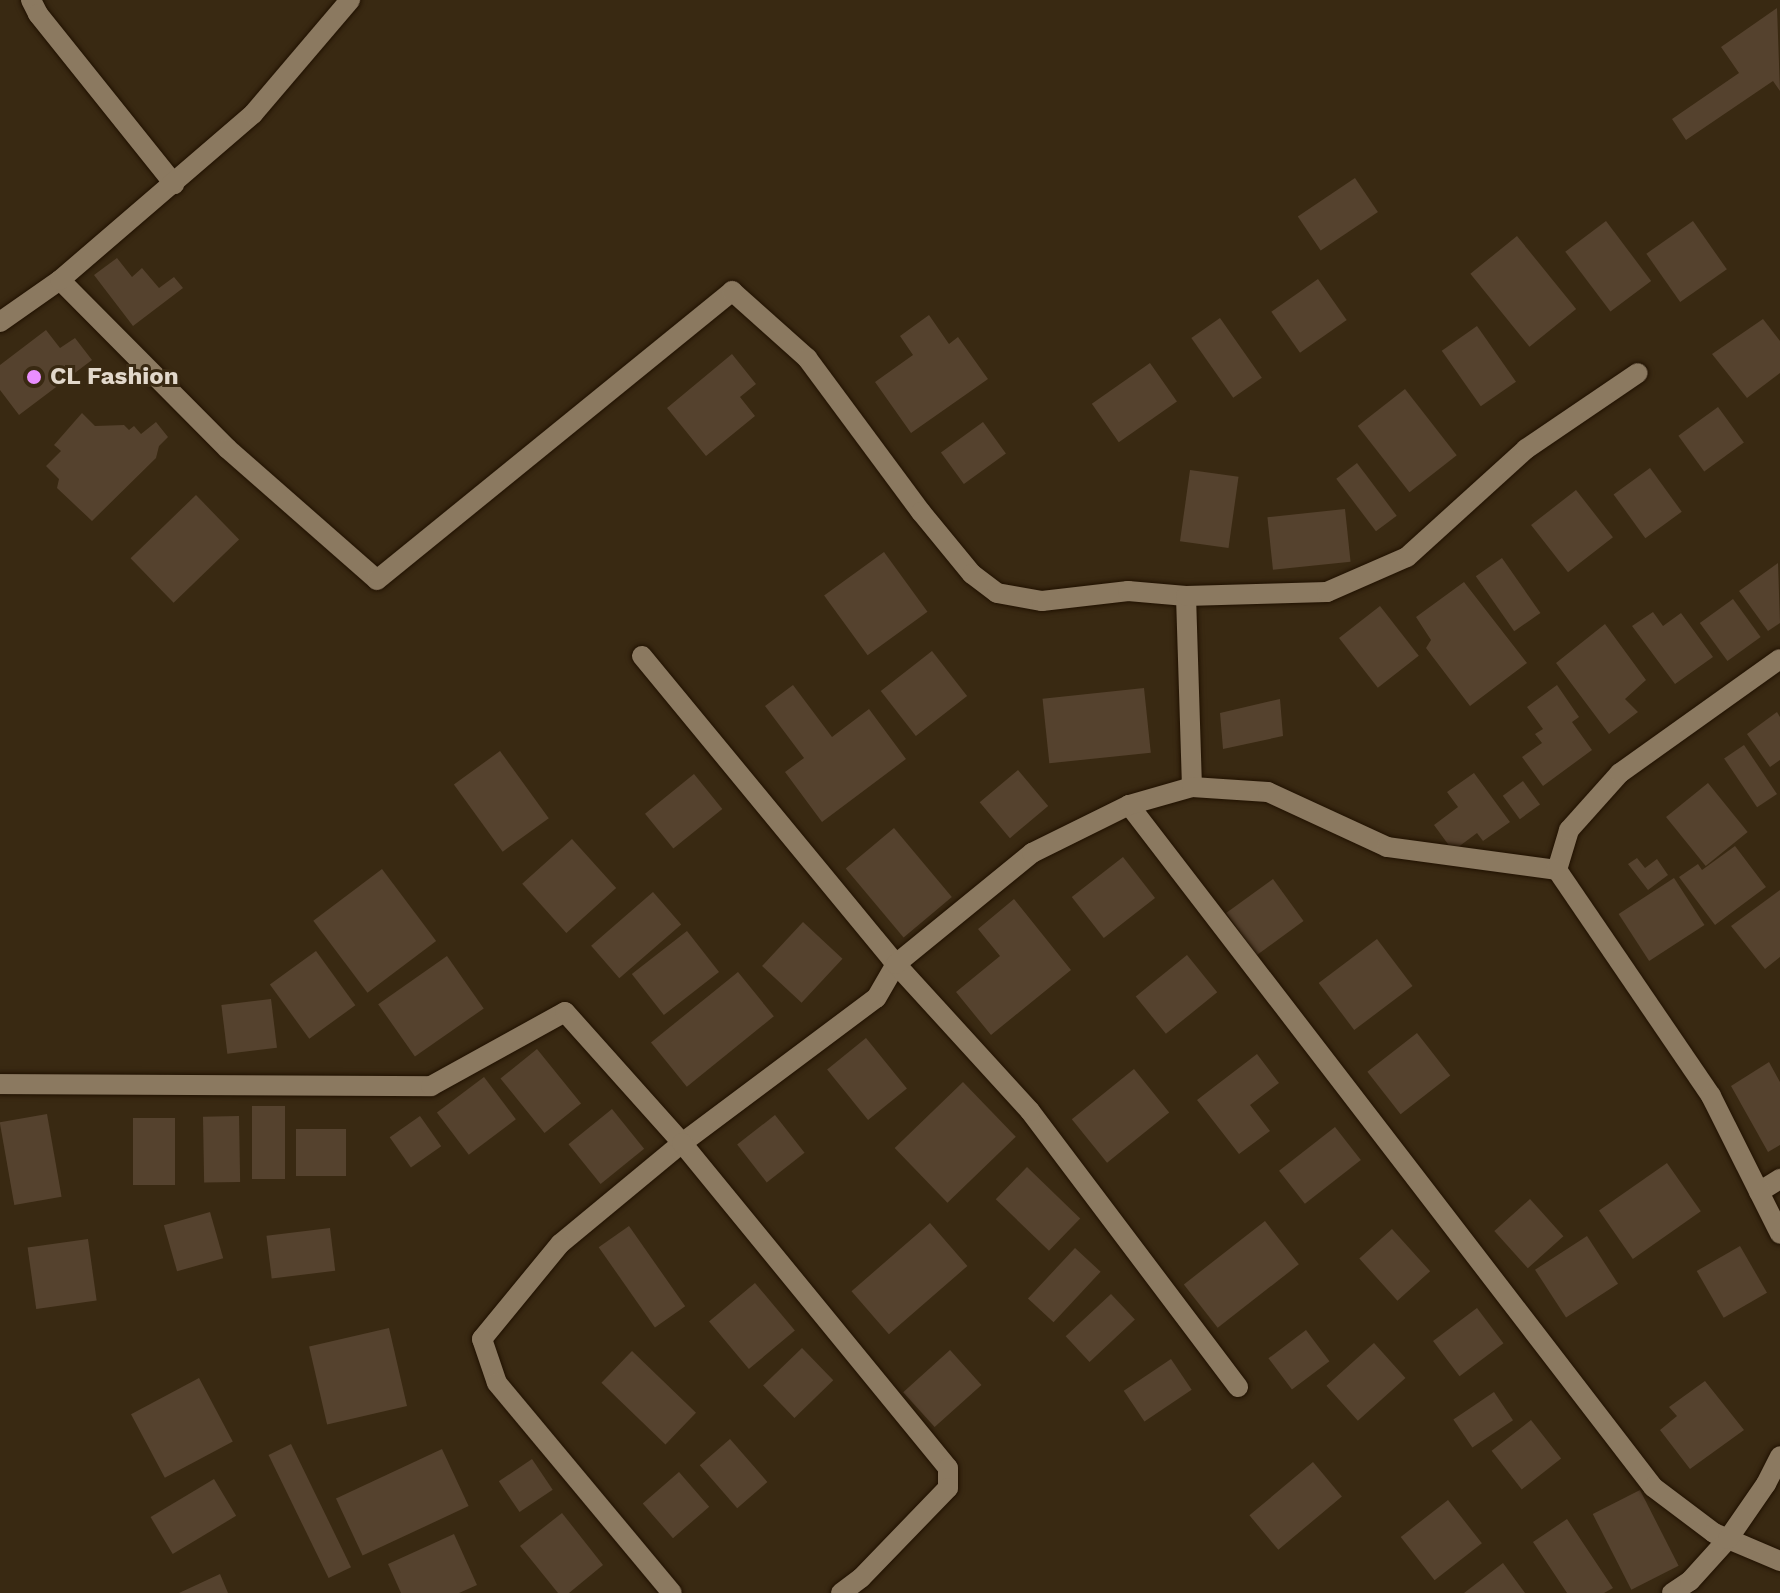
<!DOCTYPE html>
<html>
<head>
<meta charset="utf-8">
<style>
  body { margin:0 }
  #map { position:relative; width:1780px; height:1593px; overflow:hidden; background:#392912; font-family:"Work Sans",sans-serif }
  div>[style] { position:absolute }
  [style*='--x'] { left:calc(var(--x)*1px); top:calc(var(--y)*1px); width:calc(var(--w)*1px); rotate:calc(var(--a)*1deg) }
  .building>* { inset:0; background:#55422e; transform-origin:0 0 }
  .roads { filter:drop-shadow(0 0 2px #201100) drop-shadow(0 0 2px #201100) }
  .minor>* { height:20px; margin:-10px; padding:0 10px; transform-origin:10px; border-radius:10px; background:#8b7960 }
  .dots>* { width:22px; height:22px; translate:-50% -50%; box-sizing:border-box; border:4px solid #392912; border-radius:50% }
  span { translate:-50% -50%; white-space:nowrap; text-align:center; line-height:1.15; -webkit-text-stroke:6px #392912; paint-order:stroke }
  .poi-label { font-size:24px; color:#e2d8cb; font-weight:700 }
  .left { translate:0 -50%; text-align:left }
</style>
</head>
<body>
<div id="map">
  <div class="building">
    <div style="clip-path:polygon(1777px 8px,1780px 91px,1773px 81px,1686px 140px,1672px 119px,1739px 73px,1721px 47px)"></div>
    <div style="left:1355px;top:178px;width:41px;height:69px;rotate:56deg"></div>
    <div style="left:1606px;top:221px;width:75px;height:51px;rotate:53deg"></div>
    <div style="left:1693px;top:221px;width:59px;height:57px;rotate:55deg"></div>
    <div style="left:1517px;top:236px;width:94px;height:60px;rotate:51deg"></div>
    <div style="clip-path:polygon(117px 258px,132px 277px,142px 268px,159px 288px,174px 277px,183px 288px,133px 326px,94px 275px)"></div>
    <div style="left:1318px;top:279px;width:50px;height:57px;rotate:55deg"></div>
    <div style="clip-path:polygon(929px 315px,949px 344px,958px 337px,988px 379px,911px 433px,875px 382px,913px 355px,900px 336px)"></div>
    <div style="left:1220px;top:318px;width:73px;height:35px;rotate:55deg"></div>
    <div style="clip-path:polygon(1763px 319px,1780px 341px,1780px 373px,1747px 398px,1712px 354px)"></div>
    <div style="left:1477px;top:326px;width:68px;height:43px;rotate:55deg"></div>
    <div style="clip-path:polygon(46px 330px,60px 348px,75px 338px,92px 360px,19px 415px,0 390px,0 365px)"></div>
    <div style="clip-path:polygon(732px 354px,756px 384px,740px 397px,755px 416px,706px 456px,667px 408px)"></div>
    <div style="left:1150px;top:363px;width:47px;height:71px;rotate:55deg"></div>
    <div style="left:1405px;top:389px;width:84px;height:60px;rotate:52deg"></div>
    <div style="left:1718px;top:407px;width:44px;height:49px;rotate:54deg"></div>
    <div style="clip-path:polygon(82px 413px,95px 426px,124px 425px,129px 430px,134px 426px,141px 434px,156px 422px,168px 437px,159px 446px,156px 458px,92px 521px,57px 488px,59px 479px,46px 466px,61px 451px,54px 445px)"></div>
    <div style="left:983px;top:422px;width:39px;height:52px;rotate:54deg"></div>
    <div style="left:1357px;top:463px;width:66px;height:26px;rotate:53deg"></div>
    <div style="left:1650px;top:468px;width:54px;height:45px;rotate:54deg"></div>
    <div style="left:1190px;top:470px;width:49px;height:72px;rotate:8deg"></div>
    <div style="left:1576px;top:490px;width:60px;height:57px;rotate:52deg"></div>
    <div style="left:196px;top:495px;width:62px;height:91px;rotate:46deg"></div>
    <div style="left:1345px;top:509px;width:53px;height:78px;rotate:84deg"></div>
    <div style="left:884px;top:552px;width:74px;height:74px;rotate:54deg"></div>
    <div style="left:1502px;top:558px;width:67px;height:32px;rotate:55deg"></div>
    <div style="clip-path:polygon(1778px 563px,1780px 623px,1768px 631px,1739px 591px)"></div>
    <div style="clip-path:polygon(1464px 582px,1527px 663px,1470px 706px,1426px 648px,1431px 640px,1416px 617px)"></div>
    <div style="left:1733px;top:599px;width:47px;height:41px;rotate:54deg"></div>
    <div style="left:1380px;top:606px;width:63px;height:52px;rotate:52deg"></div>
    <div style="clip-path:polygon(1653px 612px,1663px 626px,1681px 613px,1713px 657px,1675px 684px,1632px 626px)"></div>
    <div style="clip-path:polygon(1605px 624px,1646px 680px,1625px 699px,1638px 712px,1609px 734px,1556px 663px)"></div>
    <div style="left:932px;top:651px;width:57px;height:65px;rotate:52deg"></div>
    <div style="clip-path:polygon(793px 685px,832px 737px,869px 709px,906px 759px,822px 822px,785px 772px,804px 758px,765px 706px)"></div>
    <div style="clip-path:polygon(1557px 685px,1579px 717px,1572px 722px,1592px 750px,1543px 786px,1522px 757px,1542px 743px,1535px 734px,1543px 729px,1527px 707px)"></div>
    <div style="left:1144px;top:688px;width:65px;height:102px;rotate:84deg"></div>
    <div style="clip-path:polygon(1280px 699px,1283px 736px,1223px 749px,1220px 713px)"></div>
    <div style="clip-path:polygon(1777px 712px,1780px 717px,1780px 760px,1770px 767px,1747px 734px)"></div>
    <div style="left:1744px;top:745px;width:59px;height:24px;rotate:56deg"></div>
    <div style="left:500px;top:751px;width:83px;height:57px;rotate:54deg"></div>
    <div style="left:1018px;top:770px;width:47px;height:50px;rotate:50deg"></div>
    <div style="clip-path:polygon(1474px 773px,1510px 822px,1483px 841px,1477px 833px,1453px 851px,1434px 825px,1458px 807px,1447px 792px)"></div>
    <div style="left:694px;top:774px;width:45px;height:63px;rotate:51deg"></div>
    <div style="left:1523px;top:781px;width:29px;height:25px;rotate:54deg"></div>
    <div style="left:1708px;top:783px;width:63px;height:54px;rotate:51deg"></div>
    <div style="left:894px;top:828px;width:90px;height:63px;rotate:50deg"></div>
    <div style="left:572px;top:839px;width:66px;height:67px;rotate:48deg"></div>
    <div style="clip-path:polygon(1735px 846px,1766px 887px,1715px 925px,1679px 877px,1698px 864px,1702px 870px)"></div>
    <div style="left:1123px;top:857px;width:52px;height:65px;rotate:52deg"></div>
    <div style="clip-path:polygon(1637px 858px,1645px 868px,1657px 859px,1668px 875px,1648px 890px,1628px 864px)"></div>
    <div style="left:382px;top:869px;width:90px;height:86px;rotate:53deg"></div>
    <div style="left:1674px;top:878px;width:56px;height:66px;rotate:57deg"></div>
    <div style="left:1273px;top:879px;width:52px;height:58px;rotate:54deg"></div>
    <div style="clip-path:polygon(1780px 890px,1780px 957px,1765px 969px,1731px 926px)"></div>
    <div style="left:653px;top:892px;width:43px;height:82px;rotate:49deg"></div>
    <div style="clip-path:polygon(1014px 899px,1071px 970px,991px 1035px,956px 992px,1000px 956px,978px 929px)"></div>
    <div style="left:803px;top:922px;width:54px;height:60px;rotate:43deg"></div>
    <div style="left:687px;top:931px;width:52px;height:70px;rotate:52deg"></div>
    <div style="left:1377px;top:939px;width:59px;height:73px;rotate:53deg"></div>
    <div style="left:316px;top:951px;width:67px;height:57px;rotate:54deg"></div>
    <div style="left:1187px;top:955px;width:48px;height:66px;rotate:51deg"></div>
    <div style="left:447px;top:956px;width:64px;height:84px;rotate:55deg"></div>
    <div style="left:738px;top:972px;width:57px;height:112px;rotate:51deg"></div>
    <div style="left:271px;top:999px;width:49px;height:50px;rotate:83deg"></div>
    <div style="left:1417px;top:1033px;width:54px;height:63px;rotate:52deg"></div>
    <div style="left:866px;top:1038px;width:65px;height:50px;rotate:51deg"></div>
    <div style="left:537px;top:1049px;width:70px;height:47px;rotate:51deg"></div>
    <div style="clip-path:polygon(1257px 1054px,1279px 1083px,1250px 1105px,1270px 1131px,1239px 1154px,1197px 1100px)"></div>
    <div style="clip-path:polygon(1769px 1062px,1780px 1082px,1780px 1145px,1768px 1152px,1731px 1086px)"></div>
    <div style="left:1134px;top:1069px;width:56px;height:80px;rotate:51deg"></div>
    <div style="left:484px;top:1077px;width:53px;height:59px;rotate:53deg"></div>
    <div style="left:963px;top:1082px;width:76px;height:95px;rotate:46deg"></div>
    <div style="left:252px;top:1106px;width:33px;height:73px"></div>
    <div style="left:612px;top:1109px;width:51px;height:56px;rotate:51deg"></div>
    <div style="left:47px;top:1114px;width:84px;height:48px;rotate:80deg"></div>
    <div style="left:775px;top:1115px;width:48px;height:48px;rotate:52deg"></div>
    <div style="left:239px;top:1116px;width:66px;height:36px;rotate:89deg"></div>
    <div style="left:420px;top:1116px;width:37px;height:37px;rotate:55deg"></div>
    <div style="left:133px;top:1118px;width:42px;height:67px"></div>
    <div style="left:1335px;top:1127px;width:42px;height:71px;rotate:52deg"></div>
    <div style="left:296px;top:1129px;width:50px;height:47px"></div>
    <div style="left:1667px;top:1163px;width:59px;height:83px;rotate:55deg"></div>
    <div style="left:1027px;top:1167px;width:74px;height:45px;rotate:44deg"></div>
    <div style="left:1530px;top:1199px;width:50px;height:48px;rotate:48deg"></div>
    <div style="left:210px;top:1212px;width:48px;height:48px;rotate:74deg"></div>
    <div style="left:1265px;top:1221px;width:55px;height:103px;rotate:52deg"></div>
    <div style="left:930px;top:1223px;width:57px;height:104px;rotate:49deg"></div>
    <div style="left:629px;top:1226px;width:98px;height:37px;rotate:55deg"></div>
    <div style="left:330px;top:1228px;width:43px;height:64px;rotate:83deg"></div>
    <div style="left:1392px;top:1229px;width:57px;height:44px;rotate:48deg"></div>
    <div style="left:1587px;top:1236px;width:57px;height:62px;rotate:57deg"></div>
    <div style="left:88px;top:1239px;width:62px;height:61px;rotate:82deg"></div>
    <div style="left:1740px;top:1246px;width:54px;height:50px;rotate:60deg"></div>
    <div style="left:1075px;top:1248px;width:35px;height:69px;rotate:43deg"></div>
    <div style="left:755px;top:1283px;width:62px;height:60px;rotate:50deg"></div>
    <div style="left:1111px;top:1294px;width:35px;height:62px;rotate:47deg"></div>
    <div style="left:1477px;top:1308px;width:44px;height:55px;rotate:53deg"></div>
    <div style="left:389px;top:1328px;width:80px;height:82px;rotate:77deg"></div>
    <div style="left:1306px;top:1330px;width:39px;height:47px;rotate:53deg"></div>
    <div style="left:1374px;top:1343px;width:47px;height:64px;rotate:48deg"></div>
    <div style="left:802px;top:1348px;width:45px;height:54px;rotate:46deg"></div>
    <div style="left:950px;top:1350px;width:47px;height:63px;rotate:48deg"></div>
    <div style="left:632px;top:1351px;width:89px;height:44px;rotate:44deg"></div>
    <div style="left:1171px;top:1359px;width:37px;height:57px;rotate:56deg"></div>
    <div style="left:199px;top:1378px;width:72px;height:77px;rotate:62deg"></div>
    <div style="clip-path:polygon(1705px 1381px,1744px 1430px,1690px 1469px,1660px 1430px,1677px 1416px,1669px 1407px)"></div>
    <div style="left:1494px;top:1392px;width:34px;height:49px;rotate:56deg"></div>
    <div style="left:1531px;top:1420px;width:49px;height:50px;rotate:52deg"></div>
    <div style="left:730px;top:1439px;width:57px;height:40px;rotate:49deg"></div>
    <div style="left:291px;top:1444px;width:137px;height:25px;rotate:64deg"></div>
    <div style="left:442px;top:1449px;width:63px;height:117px;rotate:65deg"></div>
    <div style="left:532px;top:1459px;width:37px;height:40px;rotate:56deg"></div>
    <div style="left:1313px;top:1462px;width:45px;height:83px;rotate:50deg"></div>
    <div style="left:679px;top:1472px;width:46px;height:48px;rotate:49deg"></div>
    <div style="left:214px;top:1479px;width:43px;height:74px;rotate:59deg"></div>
    <div style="left:1640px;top:1490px;width:85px;height:53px;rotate:63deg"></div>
    <div style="left:1448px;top:1500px;width:55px;height:60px;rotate:52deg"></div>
    <div style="clip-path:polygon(562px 1513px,603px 1565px,569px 1593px,558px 1593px,520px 1546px)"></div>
    <div style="clip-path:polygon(1567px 1519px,1613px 1588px,1604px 1593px,1567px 1593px,1533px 1542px)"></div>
    <div style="clip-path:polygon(454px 1534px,477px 1585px,459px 1593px,401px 1593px,388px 1564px)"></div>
    <div style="clip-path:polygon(1503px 1563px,1525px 1593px,1464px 1593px)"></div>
    <div style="clip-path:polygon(220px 1574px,228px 1593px,179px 1593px)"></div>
  </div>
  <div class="roads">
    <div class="minor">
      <div style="--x:31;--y:0;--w:16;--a:63"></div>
      <div style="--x:38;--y:14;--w:218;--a:51.3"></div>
      <div style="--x:60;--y:280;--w:238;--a:45.2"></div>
      <div style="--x:228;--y:449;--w:198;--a:41.3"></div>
      <div style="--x:377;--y:580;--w:458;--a:-39.1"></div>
      <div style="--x:732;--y:291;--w:101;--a:41.8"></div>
      <div style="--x:807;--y:358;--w:192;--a:53.5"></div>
      <div style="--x:921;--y:512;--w:80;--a:50.6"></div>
      <div style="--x:972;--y:574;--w:31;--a:37"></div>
      <div style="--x:997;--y:593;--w:46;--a:10.1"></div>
      <div style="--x:1042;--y:601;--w:87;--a:-6.6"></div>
      <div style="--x:1128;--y:591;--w:58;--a:4.9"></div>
      <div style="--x:0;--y:322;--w:73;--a:-35"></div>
      <div style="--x:60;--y:280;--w:255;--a:-40.7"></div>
      <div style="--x:253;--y:114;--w:150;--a:-49.6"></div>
      <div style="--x:642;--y:656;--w:399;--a:50.5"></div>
      <div style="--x:896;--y:964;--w:39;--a:120"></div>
      <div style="--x:876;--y:998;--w:242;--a:143.2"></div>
      <div style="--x:682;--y:1143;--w:158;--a:140.4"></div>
      <div style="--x:560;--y:1244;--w:123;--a:129.4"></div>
      <div style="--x:482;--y:1339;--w:46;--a:71.2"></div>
      <div style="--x:497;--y:1383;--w:273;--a:50.2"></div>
      <div style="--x:1192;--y:787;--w:191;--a:-91.8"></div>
      <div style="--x:1186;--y:596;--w:141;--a:-1.6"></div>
      <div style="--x:1327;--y:592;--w:87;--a:-23.6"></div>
      <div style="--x:1407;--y:557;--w:161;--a:-42.2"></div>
      <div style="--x:1526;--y:449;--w:135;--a:-34.2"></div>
      <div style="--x:1129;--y:805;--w:860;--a:52.46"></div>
      <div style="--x:1653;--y:1487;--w:76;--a:37"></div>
      <div style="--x:1714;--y:1533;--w:72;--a:23"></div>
      <div style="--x:1557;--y:870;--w:42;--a:-73.3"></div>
      <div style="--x:1569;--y:830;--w:76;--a:-48.2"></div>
      <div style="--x:1620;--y:773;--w:196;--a:-35.5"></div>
      <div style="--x:0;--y:1084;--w:431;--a:0.3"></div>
      <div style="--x:431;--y:1086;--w:153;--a:-28.9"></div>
      <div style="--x:565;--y:1012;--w:176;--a:48.2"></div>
      <div style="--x:682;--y:1143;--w:420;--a:50.7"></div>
      <div style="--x:948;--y:1468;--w:20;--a:90"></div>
      <div style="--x:948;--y:1488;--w:125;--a:134"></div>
      <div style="--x:861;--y:1578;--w:25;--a:143"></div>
      <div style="--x:1759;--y:1192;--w:25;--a:-32"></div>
      <div style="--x:1238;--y:1387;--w:346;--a:-127"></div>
      <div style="--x:1030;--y:1111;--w:199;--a:-132.4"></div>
      <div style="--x:896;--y:964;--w:176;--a:-39.2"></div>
      <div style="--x:1032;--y:853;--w:108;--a:-26.3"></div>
      <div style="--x:1129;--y:805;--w:66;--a:-15.9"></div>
      <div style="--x:1192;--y:787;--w:76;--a:3.8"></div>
      <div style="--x:1268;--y:792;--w:131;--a:24.8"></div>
      <div style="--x:1387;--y:847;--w:172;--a:7.7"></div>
      <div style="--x:1557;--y:870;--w:273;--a:55.7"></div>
      <div style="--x:1711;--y:1096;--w:154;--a:63.4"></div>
      <div style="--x:1672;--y:1593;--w:22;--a:-34"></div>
      <div style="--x:1690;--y:1581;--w:57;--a:-47.9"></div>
      <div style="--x:1728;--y:1539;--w:67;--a:-55.4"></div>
      <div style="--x:1766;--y:1484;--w:31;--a:-63"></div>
    </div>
  </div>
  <div class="dots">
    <div style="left:34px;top:377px;background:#e98efe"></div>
  </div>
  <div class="poi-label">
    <span class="left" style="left:50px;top:377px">CL Fashion</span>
  </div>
</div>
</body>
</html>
